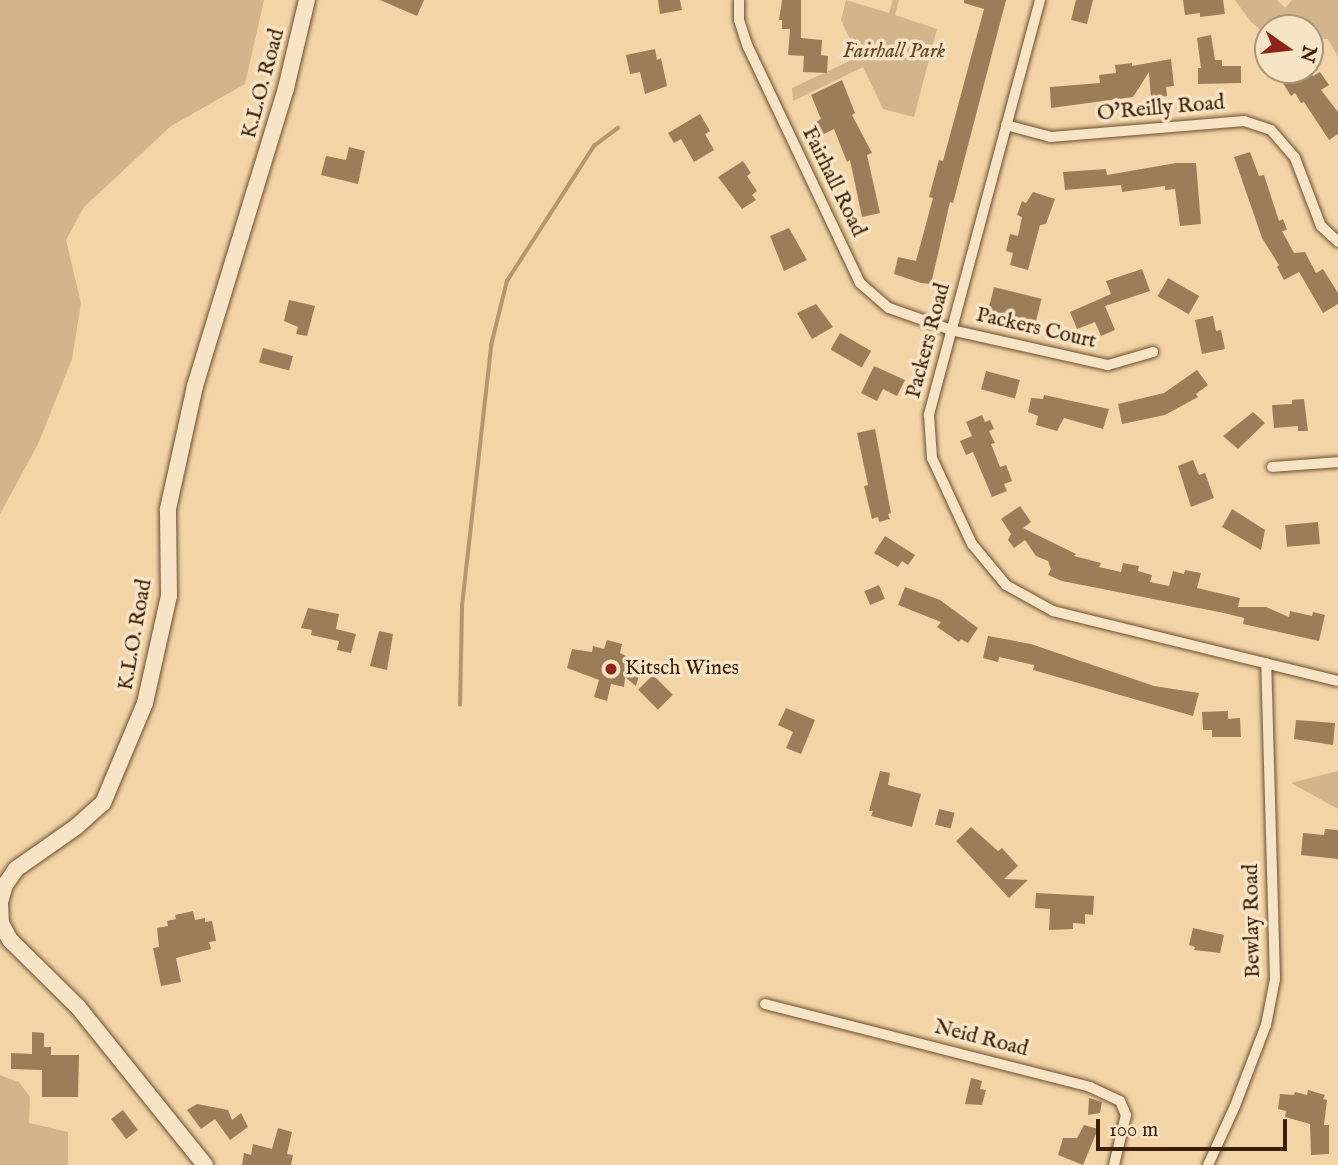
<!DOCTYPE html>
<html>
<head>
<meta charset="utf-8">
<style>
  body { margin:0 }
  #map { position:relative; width:1338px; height:1165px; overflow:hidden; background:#f2d4a6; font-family:"IM FELL English",serif }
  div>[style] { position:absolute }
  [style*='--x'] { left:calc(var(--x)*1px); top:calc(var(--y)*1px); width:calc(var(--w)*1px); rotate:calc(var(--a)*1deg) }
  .green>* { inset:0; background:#d3b58b }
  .stream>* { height:3.5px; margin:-1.75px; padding:0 1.75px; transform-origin:1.75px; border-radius:1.75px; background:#b4976f }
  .building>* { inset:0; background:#9b7e59; transform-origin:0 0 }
  .roads { filter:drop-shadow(0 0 2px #6a4d2d) drop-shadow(0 0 2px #6a4d2d) }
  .street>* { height:10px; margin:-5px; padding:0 5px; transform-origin:5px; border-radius:5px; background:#f7e3c5 }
  .secondary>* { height:16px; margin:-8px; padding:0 8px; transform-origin:8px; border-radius:8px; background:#f7e3c5 }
  .dots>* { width:19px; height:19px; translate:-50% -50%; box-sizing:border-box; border:4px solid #f7e3c5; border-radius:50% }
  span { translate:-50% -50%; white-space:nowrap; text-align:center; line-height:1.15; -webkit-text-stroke:7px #f7e3c5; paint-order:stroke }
  .park-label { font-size:21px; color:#624526; font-style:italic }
  .street-label { font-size:21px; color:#3c2005 }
  .poi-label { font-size:21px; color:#3c2005 }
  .left { translate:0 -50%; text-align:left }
  .north { position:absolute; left:1254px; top:14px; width:70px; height:70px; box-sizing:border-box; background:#f7e3c5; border:2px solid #ac9578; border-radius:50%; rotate:104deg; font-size:19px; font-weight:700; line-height:28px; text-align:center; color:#3c2005 }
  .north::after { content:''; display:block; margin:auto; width:24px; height:32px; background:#8f2418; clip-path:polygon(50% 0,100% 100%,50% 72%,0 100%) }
  .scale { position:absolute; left:1096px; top:1119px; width:191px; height:32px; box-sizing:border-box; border:4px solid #3c2005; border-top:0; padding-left:9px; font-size:21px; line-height:24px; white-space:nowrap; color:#3c2005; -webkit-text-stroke:5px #f7e3c5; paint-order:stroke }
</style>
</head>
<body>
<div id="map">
  <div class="green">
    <div style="clip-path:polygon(0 0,264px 0,245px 84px,171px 126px,84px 207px,66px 240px,81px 303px,72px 359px,38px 444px,0 514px)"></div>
    <div style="clip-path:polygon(846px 0,889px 13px,893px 0,899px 0,895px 15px,937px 29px,914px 117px,883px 109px,863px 67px,793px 101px,792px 88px,858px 57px,841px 20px)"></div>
    <div style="clip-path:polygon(1235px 0,1277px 0,1285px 8px,1292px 0,1338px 0,1338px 57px,1328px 39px,1310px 39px,1310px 28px,1268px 28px,1268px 36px,1251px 22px)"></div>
    <div style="clip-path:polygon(1338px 771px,1338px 809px,1291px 783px)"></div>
    <div style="clip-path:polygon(0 1075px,19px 1082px,30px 1097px,29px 1123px,68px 1132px,68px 1165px,0 1165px)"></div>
  </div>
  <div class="stream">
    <div style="--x:460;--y:705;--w:99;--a:-88.8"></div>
    <div style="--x:462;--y:606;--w:262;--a:-83.6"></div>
    <div style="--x:491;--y:346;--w:67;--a:-76.2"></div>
    <div style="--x:507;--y:281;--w:161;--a:-57.2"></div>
    <div style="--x:594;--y:146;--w:30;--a:-37"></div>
  </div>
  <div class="building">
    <div style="clip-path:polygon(380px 0,424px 0,417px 16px)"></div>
    <div style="clip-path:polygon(658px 0,680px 0,682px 10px,660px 14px)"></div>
    <div style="clip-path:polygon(782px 0,801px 0,801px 38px,822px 40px,821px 55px,828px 56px,827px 73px,803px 72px,804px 56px,788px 55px,790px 29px,782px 29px,782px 20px,779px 20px)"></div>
    <div style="clip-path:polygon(964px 0,1006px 0,953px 203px,950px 202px,931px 284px,921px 283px,894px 274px,898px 257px,916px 261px,933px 198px,929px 197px,939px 160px,943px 161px,984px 9px,964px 3px)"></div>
    <div style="clip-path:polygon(1076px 0,1093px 0,1087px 24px,1071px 20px)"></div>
    <div style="clip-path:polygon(1183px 0,1223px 0,1225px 14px,1200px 17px,1200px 13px,1185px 15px)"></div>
    <div style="clip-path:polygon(1211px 35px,1215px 60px,1222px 60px,1222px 66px,1241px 66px,1241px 83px,1198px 84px,1198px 68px,1201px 68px,1197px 38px)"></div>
    <div style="clip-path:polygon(655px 49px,657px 60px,661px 58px,667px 86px,645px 94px,640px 72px,630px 74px,626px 55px)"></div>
    <div style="clip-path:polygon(1171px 59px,1174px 86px,1166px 87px,1167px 96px,1151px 98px,1149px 72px,1133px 97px,1051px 108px,1050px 87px,1100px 83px,1099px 75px,1116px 73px,1115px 65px,1132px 63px,1132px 66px)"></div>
    <div style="clip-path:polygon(1296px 70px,1309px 70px,1313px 76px,1320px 72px,1329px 85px,1321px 90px,1338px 112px,1338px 134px,1329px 140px,1304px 102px,1301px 103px,1295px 93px,1291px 96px,1281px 80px)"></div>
    <div style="clip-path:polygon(842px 80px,855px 113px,852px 115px,872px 153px,867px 155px,880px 213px,862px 217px,850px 160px,847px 162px,834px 129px,822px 135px,816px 122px,821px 119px,811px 95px)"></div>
    <div style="clip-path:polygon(700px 114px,710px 131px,705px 134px,714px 150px,694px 162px,681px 139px,674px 143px,668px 133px)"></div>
    <div style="clip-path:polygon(349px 147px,365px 151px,358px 184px,321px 175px,326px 156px,346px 160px)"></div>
    <div style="clip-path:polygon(1250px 152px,1259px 176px,1264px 175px,1279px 221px,1283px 219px,1287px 230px,1282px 231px,1294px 253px,1305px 252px,1316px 273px,1323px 269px,1338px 293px,1338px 304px,1323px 313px,1299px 272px,1284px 280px,1277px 267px,1279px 265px,1262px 238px,1234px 157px)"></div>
    <div style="clip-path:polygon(743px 161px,751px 173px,747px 176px,757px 191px,752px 195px,756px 200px,742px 209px,718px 177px)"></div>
    <div style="clip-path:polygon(1176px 163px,1196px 163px,1201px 224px,1180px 226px,1175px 189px,1165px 190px,1165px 186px,1122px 192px,1121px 185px,1065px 190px,1063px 172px,1106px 169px,1107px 175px)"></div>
    <div style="clip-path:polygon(1033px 192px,1055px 199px,1046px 224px,1040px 225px,1028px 270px,1010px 265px,1013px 253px,1006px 251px,1010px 234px,1018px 236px,1022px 217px,1017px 215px,1022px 201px,1026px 203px)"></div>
    <div style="clip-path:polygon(789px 228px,807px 260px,784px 271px,770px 236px)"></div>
    <div style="clip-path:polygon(1142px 269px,1150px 291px,1105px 306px,1115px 330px,1101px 336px,1095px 322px,1077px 329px,1070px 312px,1111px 294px,1106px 281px)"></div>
    <div style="left:1168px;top:278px;width:36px;height:21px;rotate:30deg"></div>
    <div style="left:994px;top:287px;width:49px;height:24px;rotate:14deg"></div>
    <div style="clip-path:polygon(289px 300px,315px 306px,307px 336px,296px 334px,298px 327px,284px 321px)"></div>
    <div style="clip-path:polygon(816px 304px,833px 327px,812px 339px,797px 313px)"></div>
    <div style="clip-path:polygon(1213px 316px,1216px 331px,1221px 330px,1225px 349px,1202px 354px,1195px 320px)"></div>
    <div style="left:840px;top:333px;width:36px;height:19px;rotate:30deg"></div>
    <div style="left:263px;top:348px;width:31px;height:15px;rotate:15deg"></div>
    <div style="clip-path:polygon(874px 366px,905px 380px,897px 396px,883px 389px,877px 401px,861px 393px)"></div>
    <div style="clip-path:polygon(1197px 370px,1208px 385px,1196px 394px,1198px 397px,1165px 415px,1122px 424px,1118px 404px,1164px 393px)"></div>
    <div style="left:986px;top:371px;width:35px;height:19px;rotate:15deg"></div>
    <div style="clip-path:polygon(1044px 395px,1109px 409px,1103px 429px,1064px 418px,1057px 431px,1036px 425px,1038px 416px,1028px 412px,1031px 398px,1043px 399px)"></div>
    <div style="clip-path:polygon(1304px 399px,1308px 431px,1298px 431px,1298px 426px,1274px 428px,1272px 405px,1292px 404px,1292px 400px)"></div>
    <div style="clip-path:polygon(1253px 412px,1265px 423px,1238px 449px,1223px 436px)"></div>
    <div style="clip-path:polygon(982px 415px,985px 422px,990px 420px,994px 429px,989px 431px,995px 443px,991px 444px,1000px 467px,1006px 465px,1012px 481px,1004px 484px,1007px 491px,992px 497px,973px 452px,966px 455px,960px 441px,972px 436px,966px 422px)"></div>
    <div style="clip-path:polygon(875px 429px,891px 513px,888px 514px,890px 519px,879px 522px,878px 517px,872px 519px,864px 486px,868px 485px,857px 433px)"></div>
    <div style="clip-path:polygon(1193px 460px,1199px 475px,1205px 473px,1214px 498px,1191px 507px,1178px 466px)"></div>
    <div style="clip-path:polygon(1020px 506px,1031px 522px,1023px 528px,1076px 554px,1074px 556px,1101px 563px,1099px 567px,1121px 572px,1123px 563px,1139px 566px,1138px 571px,1152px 575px,1150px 582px,1169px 586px,1173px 571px,1184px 574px,1185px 570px,1201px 573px,1197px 588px,1240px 598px,1238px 607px,1266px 607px,1289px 617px,1290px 611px,1312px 616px,1313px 612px,1325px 615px,1319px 641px,1243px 624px,1244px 618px,1224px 613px,1062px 581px,1048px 575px,1051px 569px,1048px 561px,1036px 556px,1025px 540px,1014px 548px,1008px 540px,1011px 534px,1001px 519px)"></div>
    <div style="clip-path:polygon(1232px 509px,1265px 530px,1261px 550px,1222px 527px)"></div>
    <div style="left:1318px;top:522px;width:22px;height:33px;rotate:85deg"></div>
    <div style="clip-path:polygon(885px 536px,915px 555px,908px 565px,902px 561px,898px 567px,874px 553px)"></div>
    <div style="left:879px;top:585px;width:15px;height:16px;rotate:67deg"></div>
    <div style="clip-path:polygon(905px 587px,940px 600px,978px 628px,968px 643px,961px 639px,959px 642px,937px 627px,941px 622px,898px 605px)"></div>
    <div style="clip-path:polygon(308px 608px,339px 614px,336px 629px,356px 634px,351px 653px,337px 650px,339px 641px,311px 635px,312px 630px,301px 628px)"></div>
    <div style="clip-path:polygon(379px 631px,393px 634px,387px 670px,370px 666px)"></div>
    <div style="clip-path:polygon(988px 636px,1031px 644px,1154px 686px,1199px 693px,1193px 716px,1033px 670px,1034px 665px,999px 657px,998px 662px,983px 658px)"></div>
    <div style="clip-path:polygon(607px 640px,622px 644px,620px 653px,642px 664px,636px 686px,625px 677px,624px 687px,611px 684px,607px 701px,594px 697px,599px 680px,567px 668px,572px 649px,592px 652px,593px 646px,604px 649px)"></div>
    <div style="left:653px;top:675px;width:28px;height:21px;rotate:45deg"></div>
    <div style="clip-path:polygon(786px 708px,815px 720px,801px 754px,786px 748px,793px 732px,778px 725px)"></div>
    <div style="clip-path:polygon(1228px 711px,1228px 719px,1240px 718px,1241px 737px,1212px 737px,1212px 730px,1203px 730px,1202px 712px)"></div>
    <div style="clip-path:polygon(1296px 720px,1335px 723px,1333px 745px,1294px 739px)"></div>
    <div style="clip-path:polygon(880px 771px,890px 773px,888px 785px,921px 794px,912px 827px,871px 816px,873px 811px,869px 811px)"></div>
    <div style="left:939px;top:809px;width:16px;height:16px;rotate:14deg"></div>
    <div style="clip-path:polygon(971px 827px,998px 851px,1002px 848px,1018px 866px,1004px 879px,1028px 880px,1009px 898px,956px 841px)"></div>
    <div style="clip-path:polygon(1325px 829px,1338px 830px,1338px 859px,1301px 855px,1303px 833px,1324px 835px)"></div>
    <div style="clip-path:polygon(1036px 893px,1094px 896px,1093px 915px,1085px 914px,1085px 924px,1073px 923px,1073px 929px,1049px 930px,1050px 909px,1035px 908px)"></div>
    <div style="clip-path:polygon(193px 911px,195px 920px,205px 918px,205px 922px,212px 921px,216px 941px,209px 942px,211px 949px,176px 958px,181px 982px,161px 986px,153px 948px,159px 947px,157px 928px,168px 926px,167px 921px,176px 919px,175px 915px)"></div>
    <div style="clip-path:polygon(1193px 928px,1224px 935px,1220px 953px,1194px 950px,1195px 947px,1189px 945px)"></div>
    <div style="clip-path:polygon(32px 1032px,44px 1033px,44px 1047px,51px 1047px,51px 1055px,79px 1055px,78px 1097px,42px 1097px,42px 1070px,11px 1069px,11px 1053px,32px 1054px)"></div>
    <div style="clip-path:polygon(971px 1078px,982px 1081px,980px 1089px,986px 1090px,982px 1105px,965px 1104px)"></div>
    <div style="clip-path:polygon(1308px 1090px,1325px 1095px,1323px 1099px,1327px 1100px,1324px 1125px,1329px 1125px,1329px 1154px,1311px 1155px,1310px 1124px,1285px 1117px,1286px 1111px,1278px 1109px,1280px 1094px,1294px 1095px,1295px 1092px,1307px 1095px)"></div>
    <div style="clip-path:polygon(1089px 1098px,1102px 1102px,1100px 1113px,1088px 1115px)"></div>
    <div style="clip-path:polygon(197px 1104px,228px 1110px,232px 1120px,241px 1113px,248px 1127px,230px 1140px,215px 1119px,201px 1129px,187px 1110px)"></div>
    <div style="left:123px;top:1110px;width:25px;height:15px;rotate:53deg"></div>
    <div style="clip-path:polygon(1084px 1125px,1098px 1129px,1083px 1165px,1058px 1155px,1063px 1138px,1077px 1138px)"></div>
    <div style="clip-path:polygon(278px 1128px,292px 1132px,287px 1154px,293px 1155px,291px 1165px,242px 1165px,244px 1153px,251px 1155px,253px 1144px,272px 1149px)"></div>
  </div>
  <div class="roads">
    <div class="street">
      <div style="--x:739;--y:0;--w:20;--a:90"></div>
      <div style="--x:739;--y:20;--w:28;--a:72"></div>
      <div style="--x:748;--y:47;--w:261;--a:64.6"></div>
      <div style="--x:860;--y:283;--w:38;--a:41"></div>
      <div style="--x:889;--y:308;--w:66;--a:19.5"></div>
      <div style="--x:951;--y:330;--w:161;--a:12.6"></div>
      <div style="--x:1108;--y:365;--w:47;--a:-16.1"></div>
      <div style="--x:1040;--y:0;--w:430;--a:105"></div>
      <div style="--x:929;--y:415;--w:43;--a:86"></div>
      <div style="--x:932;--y:458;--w:95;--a:65.1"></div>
      <div style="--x:972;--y:544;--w:53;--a:50.3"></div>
      <div style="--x:1006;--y:585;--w:54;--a:29"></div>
      <div style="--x:1053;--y:611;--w:293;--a:13.8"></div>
      <div style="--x:1006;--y:125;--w:47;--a:14.9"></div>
      <div style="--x:1051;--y:137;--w:194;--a:-4.7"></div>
      <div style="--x:1244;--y:121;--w:28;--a:18"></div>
      <div style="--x:1271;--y:130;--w:37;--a:49"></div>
      <div style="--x:1295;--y:158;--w:73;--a:69.1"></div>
      <div style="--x:1321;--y:226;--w:23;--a:43"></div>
      <div style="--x:1272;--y:467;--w:66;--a:-4.3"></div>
      <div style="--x:765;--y:1004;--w:335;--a:14.3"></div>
      <div style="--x:1090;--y:1087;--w:33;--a:25"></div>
      <div style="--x:1120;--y:1101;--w:15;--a:67"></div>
      <div style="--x:1126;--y:1115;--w:51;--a:103.5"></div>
      <div style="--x:1208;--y:1165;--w:65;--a:-65.4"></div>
      <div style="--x:1235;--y:1106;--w:87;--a:-69.1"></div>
      <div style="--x:1266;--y:1025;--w:47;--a:-78.9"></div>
      <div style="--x:1275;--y:979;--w:316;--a:-91.6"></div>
    </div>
    <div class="secondary">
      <div style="--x:205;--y:1165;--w:203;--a:-128.8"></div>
      <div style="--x:78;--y:1007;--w:95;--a:-135.4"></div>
      <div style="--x:10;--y:940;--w:19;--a:-118"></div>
      <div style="--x:1;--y:923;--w:21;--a:-93"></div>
      <div style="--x:0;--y:902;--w:18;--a:-74"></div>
      <div style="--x:5;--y:885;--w:19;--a:-55"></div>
      <div style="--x:16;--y:869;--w:73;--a:-35"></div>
      <div style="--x:76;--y:827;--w:36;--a:-42"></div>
      <div style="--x:103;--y:803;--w:108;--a:-67.2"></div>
      <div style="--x:145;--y:703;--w:110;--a:-77.4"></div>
      <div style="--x:169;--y:596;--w:87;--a:-90.7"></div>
      <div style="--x:168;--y:509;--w:126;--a:-77.6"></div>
      <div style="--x:195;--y:386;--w:312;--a:-73"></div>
      <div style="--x:286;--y:88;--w:90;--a:-76.6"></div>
    </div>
  </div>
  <div class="dots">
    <div style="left:611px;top:669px;background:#8f2418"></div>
  </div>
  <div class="park-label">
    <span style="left:894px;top:52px">Fairhall Park</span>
  </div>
  <div class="street-label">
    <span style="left:264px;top:84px;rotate:-75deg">K.L.O. Road</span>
    <span style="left:1161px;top:109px;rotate:-5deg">O'Reilly Road</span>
    <span style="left:833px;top:182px;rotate:64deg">Fairhall Road</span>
    <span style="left:1036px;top:329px;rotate:13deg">Packers Court</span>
    <span style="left:929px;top:341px;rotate:-75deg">Packers Road</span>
    <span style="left:136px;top:635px;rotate:-80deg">K.L.O. Road</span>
    <span style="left:1253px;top:921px;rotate:-91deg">Bewlay Road</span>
    <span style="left:981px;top:1039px;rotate:14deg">Neid Road</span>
  </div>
  <div class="poi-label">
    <span class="left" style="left:625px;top:669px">Kitsch Wines</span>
  </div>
  <div class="north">N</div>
  <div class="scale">100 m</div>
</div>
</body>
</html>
